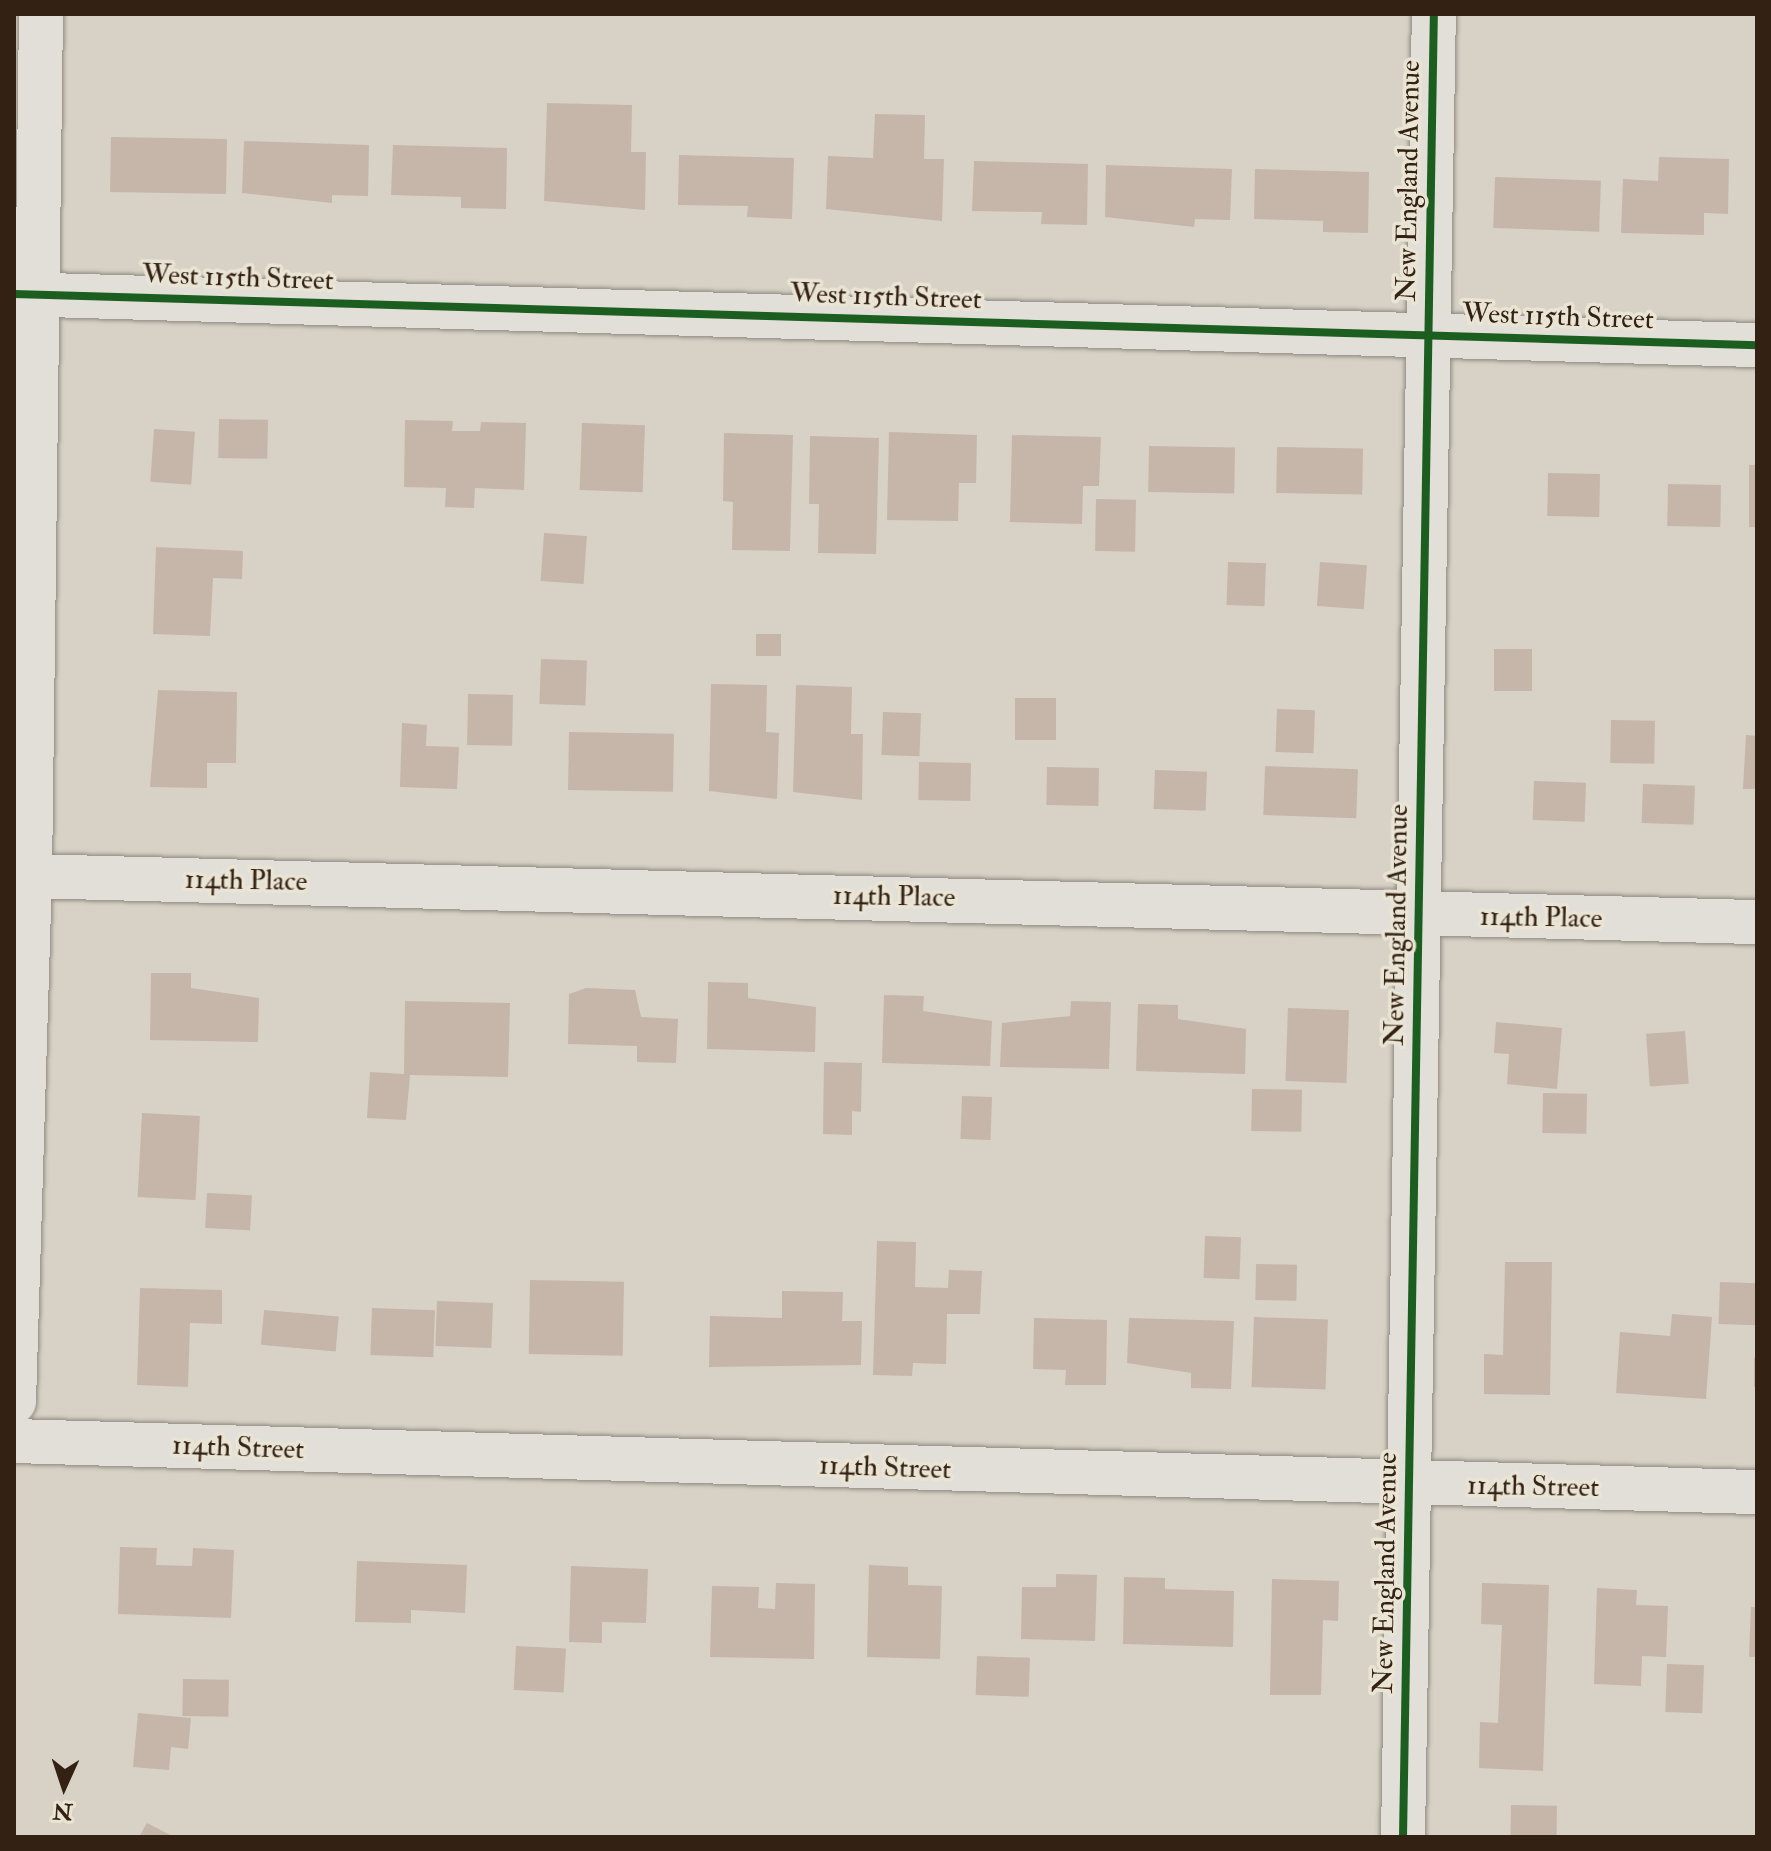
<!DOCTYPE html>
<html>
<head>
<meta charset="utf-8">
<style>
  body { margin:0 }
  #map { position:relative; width:1771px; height:1851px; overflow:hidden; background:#d7d2c5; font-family:"IM FELL Double Pica",serif }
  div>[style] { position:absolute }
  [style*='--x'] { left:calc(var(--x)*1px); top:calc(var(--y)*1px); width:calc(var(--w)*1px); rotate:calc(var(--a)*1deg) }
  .building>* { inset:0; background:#c5b6a9; transform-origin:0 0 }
  .roads { filter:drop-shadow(0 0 2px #8f8980) drop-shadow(0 0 2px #8f8980) }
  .minor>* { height:44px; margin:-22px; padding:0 22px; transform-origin:22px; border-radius:22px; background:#e1dfd8 }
  .cycleway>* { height:8px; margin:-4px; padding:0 4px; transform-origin:4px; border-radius:4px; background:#1b5e20 }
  span { translate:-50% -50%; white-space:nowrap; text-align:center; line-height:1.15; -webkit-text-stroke:7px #eae4d4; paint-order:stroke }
  .street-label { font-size:28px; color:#332214 }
  .frame { position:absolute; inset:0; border:16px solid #332214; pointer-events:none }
  .north { position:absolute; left:24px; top:1747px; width:80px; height:80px; -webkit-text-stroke:6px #eae4d4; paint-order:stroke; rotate:183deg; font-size:22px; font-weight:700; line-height:32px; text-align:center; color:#332214 }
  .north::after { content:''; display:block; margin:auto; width:28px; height:36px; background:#332214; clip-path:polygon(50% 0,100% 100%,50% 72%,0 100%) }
</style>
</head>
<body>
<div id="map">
  <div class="building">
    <div style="clip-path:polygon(547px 103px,632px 105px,631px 152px,646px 152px,645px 210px,544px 201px)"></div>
    <div style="clip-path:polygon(875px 114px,925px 115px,924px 159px,944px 159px,942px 221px,826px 209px,828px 156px,873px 158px)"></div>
    <div style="left:111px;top:137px;width:116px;height:55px;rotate:1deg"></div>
    <div style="clip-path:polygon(244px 141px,369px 145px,368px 196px,332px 195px,332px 203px,242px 193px)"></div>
    <div style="clip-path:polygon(393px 145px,507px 148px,506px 209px,461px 208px,461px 197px,391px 195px)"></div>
    <div style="clip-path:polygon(679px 155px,794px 158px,792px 219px,747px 217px,748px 206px,678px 205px)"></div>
    <div style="clip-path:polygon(1659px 157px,1729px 159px,1728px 214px,1704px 213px,1704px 235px,1621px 233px,1623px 179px,1658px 181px)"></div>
    <div style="clip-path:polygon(974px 161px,1088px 164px,1087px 225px,1041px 224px,1042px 212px,972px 211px)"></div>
    <div style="clip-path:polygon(1106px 165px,1232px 169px,1230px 220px,1195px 219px,1194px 227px,1105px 217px)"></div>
    <div style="clip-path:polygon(1255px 169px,1369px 172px,1368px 233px,1323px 232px,1323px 221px,1254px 219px)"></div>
    <div style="left:1495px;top:177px;width:106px;height:51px;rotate:2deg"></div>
    <div style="left:219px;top:419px;width:49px;height:39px;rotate:1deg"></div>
    <div style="clip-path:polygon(405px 420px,453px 421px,452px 431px,480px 431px,481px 422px,526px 423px,524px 490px,475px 488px,474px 508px,445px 507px,446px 488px,404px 487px)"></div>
    <div style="left:582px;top:423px;width:63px;height:67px;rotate:2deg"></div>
    <div style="left:154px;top:429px;width:41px;height:53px;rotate:4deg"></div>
    <div style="clip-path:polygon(889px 432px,977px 435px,976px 483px,959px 483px,958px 521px,887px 520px)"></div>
    <div style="clip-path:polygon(724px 433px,793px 435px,790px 551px,732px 550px,733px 502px,723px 501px)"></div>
    <div style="clip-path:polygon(1012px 435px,1101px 437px,1099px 486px,1083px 486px,1082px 524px,1010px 522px)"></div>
    <div style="clip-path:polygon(810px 436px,879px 438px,876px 554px,818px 553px,819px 504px,809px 504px)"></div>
    <div style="left:1149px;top:446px;width:86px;height:46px;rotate:1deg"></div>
    <div style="left:1277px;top:447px;width:86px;height:46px;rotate:1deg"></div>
    <div style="left:1749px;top:465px;width:8px;height:62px"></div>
    <div style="left:1548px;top:473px;width:52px;height:43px;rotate:1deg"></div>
    <div style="left:1668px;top:484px;width:53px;height:42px;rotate:1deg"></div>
    <div style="left:1096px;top:499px;width:40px;height:52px;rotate:1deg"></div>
    <div style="left:544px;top:533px;width:43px;height:48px;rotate:4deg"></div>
    <div style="clip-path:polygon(156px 547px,243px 551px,242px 579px,213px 578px,210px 636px,153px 634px)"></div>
    <div style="left:1228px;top:562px;width:38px;height:43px;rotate:2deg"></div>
    <div style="left:1320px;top:562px;width:47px;height:44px;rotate:4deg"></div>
    <div style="left:756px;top:634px;width:25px;height:22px"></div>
    <div style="left:1494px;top:649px;width:38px;height:42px"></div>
    <div style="left:541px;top:659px;width:46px;height:45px;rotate:2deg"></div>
    <div style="clip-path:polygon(711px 684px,767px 685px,766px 732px,779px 733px,777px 799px,709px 791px)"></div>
    <div style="clip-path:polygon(796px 685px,852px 687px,851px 734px,863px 734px,862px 800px,793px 792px)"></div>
    <div style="clip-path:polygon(158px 690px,237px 692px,236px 763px,207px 763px,207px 788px,150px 787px)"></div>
    <div style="left:468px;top:694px;width:45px;height:51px;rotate:1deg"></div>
    <div style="left:1015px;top:698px;width:41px;height:42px"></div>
    <div style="left:1277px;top:709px;width:38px;height:43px;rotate:2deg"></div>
    <div style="left:883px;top:712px;width:38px;height:43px;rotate:2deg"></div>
    <div style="left:1611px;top:720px;width:44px;height:43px;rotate:1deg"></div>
    <div style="clip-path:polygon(402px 723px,427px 725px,426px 746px,459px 747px,457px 789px,400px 787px)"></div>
    <div style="left:569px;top:732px;width:105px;height:58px;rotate:1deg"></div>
    <div style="clip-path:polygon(1746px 735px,1757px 736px,1757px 789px,1743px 789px)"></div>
    <div style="left:919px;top:762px;width:52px;height:38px;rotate:1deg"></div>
    <div style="left:1265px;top:766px;width:93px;height:49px;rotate:2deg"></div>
    <div style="left:1047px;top:767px;width:52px;height:38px;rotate:1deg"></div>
    <div style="left:1155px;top:770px;width:52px;height:39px;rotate:2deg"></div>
    <div style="left:1534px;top:781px;width:52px;height:39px;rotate:2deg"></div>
    <div style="left:1643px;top:784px;width:52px;height:39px;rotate:2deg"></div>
    <div style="clip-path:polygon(151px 973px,191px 973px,191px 988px,259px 998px,258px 1042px,150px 1040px)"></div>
    <div style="clip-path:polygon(708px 982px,748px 983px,748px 998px,816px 1007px,815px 1052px,707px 1049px)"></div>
    <div style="clip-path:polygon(586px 988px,635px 990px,641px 1017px,678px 1019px,676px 1063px,637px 1062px,637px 1046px,568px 1044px,569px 994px)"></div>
    <div style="clip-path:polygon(884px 995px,924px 996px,923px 1011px,992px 1021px,990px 1066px,882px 1063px)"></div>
    <div style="clip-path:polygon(405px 1001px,510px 1003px,508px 1077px,410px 1075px,406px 1120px,367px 1118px,370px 1072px,404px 1074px)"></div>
    <div style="clip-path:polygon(1071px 1001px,1111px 1002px,1109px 1069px,1000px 1067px,1002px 1023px,1070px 1016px)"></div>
    <div style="clip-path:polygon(1138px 1004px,1178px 1005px,1178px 1019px,1246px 1029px,1245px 1074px,1136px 1071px)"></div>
    <div style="left:1288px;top:1008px;width:61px;height:73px;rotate:2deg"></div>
    <div style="clip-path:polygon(1496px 1022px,1562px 1028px,1557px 1089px,1507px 1084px,1509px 1054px,1494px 1053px)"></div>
    <div style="left:1685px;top:1031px;width:53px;height:39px;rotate:86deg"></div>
    <div style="clip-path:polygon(824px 1062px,862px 1063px,861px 1112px,852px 1111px,852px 1135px,823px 1134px)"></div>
    <div style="left:1252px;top:1089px;width:50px;height:42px;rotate:1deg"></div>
    <div style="left:1543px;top:1093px;width:44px;height:40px;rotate:1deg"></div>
    <div style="left:962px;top:1096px;width:30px;height:43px;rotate:2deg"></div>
    <div style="left:142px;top:1113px;width:58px;height:84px;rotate:3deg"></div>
    <div style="left:207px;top:1193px;width:45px;height:35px;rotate:3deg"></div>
    <div style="left:1205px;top:1236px;width:36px;height:42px;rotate:2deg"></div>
    <div style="clip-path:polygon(877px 1241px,916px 1242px,915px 1287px,948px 1288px,949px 1270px,982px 1271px,980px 1314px,947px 1314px,946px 1364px,913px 1363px,912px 1376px,873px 1375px)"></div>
    <div style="clip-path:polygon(1505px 1262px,1552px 1262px,1550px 1395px,1484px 1394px,1484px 1354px,1503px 1355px)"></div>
    <div style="left:1256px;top:1264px;width:41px;height:36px;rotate:1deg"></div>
    <div style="left:530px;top:1280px;width:94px;height:74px;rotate:1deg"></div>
    <div style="left:1720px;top:1282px;width:37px;height:42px;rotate:2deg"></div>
    <div style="clip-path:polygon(140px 1288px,222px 1290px,222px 1324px,190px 1323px,188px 1387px,137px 1385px)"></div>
    <div style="clip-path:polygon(782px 1291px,843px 1292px,842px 1321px,862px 1321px,861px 1365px,709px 1367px,710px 1316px,782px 1318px)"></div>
    <div style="left:437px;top:1301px;width:56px;height:45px;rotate:2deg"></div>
    <div style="left:372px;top:1308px;width:63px;height:47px;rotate:2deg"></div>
    <div style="left:264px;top:1310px;width:75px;height:35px;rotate:5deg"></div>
    <div style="clip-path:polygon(1672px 1314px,1712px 1317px,1706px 1399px,1616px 1393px,1620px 1332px,1670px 1336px)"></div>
    <div style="left:1254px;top:1317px;width:74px;height:70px;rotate:2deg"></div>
    <div style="clip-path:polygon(1034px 1318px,1107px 1320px,1106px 1385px,1065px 1385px,1066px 1370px,1033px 1369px)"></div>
    <div style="clip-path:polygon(1129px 1318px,1234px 1321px,1231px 1389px,1191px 1388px,1191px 1373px,1127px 1363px)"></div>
    <div style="left:1754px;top:1358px;width:3px;height:29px"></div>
    <div style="clip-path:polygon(120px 1547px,157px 1548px,156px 1565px,192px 1566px,193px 1548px,234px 1550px,231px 1618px,118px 1614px)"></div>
    <div style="clip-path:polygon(357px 1561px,467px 1565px,465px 1613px,411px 1610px,411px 1623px,355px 1622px)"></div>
    <div style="clip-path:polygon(869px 1565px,908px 1567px,908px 1585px,942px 1586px,940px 1659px,867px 1657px)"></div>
    <div style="clip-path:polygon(571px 1566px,648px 1569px,646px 1623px,602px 1622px,602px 1643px,569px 1642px)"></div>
    <div style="clip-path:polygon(1056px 1574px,1097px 1575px,1095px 1641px,1021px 1639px,1022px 1587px,1056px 1587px)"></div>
    <div style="clip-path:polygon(1124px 1577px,1165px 1578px,1165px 1589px,1234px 1591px,1233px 1647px,1123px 1644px)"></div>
    <div style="clip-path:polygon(1272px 1579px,1339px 1581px,1338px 1621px,1323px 1620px,1321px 1695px,1270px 1695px)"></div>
    <div style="clip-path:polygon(776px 1583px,815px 1584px,814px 1659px,710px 1657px,712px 1586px,759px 1587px,758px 1608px,775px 1609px)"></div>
    <div style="clip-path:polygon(1482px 1583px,1549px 1585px,1543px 1771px,1479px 1768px,1480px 1722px,1498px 1723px,1502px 1625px,1481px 1624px)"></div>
    <div style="clip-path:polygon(1597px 1588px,1637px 1590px,1636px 1605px,1668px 1606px,1666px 1657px,1642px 1656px,1641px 1686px,1594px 1684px)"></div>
    <div style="clip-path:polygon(1751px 1607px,1757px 1607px,1757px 1657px,1749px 1657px)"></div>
    <div style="left:516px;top:1646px;width:50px;height:44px;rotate:3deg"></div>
    <div style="left:977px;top:1656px;width:53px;height:39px;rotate:2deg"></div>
    <div style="left:1667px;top:1664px;width:37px;height:48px;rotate:2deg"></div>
    <div style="left:183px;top:1679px;width:46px;height:37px;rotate:1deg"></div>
    <div style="clip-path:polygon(138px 1713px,191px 1718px,188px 1749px,171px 1747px,169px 1770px,133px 1767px)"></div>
    <div style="left:1511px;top:1805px;width:46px;height:32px;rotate:1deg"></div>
    <div style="clip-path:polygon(147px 1823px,174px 1837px,139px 1837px)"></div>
  </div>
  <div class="roads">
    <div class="minor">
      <div style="--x:14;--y:294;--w:1744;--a:1.68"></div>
      <div style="--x:30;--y:876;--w:1728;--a:1.53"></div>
      <div style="--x:14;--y:1402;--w:526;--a:-88.26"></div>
      <div style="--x:30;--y:876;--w:862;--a:-89.27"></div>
      <div style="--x:14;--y:1441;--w:1744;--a:1.68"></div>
      <div style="--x:1403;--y:1837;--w:1823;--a:-89.03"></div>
    </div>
  </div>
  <div class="cycleway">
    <div style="--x:14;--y:294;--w:1744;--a:1.68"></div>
    <div style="--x:1403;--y:1837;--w:1823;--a:-89.03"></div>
  </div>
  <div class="street-label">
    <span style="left:1409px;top:181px;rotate:-89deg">New England Avenue</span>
    <span style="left:238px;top:278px;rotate:2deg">West 115th Street</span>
    <span style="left:886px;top:297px;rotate:2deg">West 115th Street</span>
    <span style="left:1558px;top:317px;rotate:2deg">West 115th Street</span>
    <span style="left:246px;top:881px;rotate:1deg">114th Place</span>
    <span style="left:894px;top:897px;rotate:1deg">114th Place</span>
    <span style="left:1541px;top:918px;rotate:1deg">114th Place</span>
    <span style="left:1397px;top:925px;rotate:-89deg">New England Avenue</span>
    <span style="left:238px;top:1448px;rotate:2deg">114th Street</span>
    <span style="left:885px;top:1468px;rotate:2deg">114th Street</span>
    <span style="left:1533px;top:1487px;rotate:1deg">114th Street</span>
    <span style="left:1386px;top:1573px;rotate:-89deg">New England Avenue</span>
  </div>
  <div class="frame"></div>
  <div class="north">N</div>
</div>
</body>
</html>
